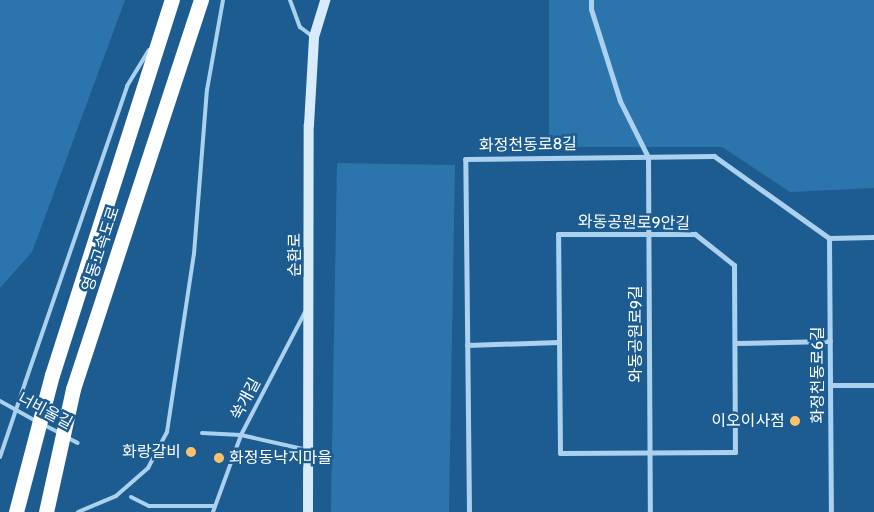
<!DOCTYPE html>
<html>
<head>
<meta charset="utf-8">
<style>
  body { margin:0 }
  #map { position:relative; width:874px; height:512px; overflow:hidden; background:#1c5c90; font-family:Cabin,"Noto Sans KR",sans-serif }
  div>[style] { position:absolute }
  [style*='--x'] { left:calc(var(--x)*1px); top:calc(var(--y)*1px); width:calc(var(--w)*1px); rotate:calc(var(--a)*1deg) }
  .green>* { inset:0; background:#2c75ac; transform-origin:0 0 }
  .service>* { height:4px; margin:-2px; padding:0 2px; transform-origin:2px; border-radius:2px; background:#abd1ee }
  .minor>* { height:5px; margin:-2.5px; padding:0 2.5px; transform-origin:2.5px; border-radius:2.5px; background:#abd1ee }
  .secondary>* { height:10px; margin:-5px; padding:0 5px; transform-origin:5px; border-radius:5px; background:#d8ebfa }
  .motorway>* { height:15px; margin:-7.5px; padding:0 7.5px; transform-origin:7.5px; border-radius:7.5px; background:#fff }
  .service-bridge>* { height:4px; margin:-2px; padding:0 2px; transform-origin:2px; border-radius:2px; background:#abd1ee }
  .motorway-bridge>* { height:15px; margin:-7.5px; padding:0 7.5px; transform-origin:7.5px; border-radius:7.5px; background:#fff }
  .dots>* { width:14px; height:14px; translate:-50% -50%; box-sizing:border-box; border:2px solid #1c5c90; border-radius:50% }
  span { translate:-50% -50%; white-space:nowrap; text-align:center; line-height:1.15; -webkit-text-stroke:5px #1c5c90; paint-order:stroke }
  .street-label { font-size:16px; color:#fff }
  .poi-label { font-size:16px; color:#fff }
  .right { translate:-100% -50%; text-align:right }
  .left { translate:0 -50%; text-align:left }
</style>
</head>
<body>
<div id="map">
  <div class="green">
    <div style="clip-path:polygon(0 0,125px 0,32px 252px,0 288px)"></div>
    <div style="clip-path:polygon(549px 0,874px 0,874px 188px,790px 192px,722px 147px,549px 147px)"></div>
    <div style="left:337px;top:163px;width:118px;height:349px;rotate:1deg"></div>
  </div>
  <div class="service">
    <div style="--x:290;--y:0;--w:29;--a:70"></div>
    <div style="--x:300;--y:27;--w:15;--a:37"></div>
    <div style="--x:25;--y:383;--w:314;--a:-71"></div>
    <div style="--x:127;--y:86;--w:42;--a:-58.6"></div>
    <div style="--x:0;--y:401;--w:41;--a:29.1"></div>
    <div style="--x:42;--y:424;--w:20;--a:27"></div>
    <div style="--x:202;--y:433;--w:39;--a:3"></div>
    <div style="--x:241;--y:435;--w:68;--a:12.8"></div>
    <div style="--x:66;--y:437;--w:13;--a:27"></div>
    <div style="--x:131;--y:497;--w:20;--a:27"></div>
    <div style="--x:149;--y:506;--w:65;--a:0"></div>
    <div style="--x:78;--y:512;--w:41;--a:-22.8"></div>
    <div style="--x:116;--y:496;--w:43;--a:-41.2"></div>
    <div style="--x:148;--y:468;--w:41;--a:-62.2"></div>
    <div style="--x:167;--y:432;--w:180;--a:-81.4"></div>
    <div style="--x:194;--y:254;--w:165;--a:-85.5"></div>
    <div style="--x:207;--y:90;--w:91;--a:-79.9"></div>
    <div style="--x:213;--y:512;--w:82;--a:-70"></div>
    <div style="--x:241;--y:435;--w:139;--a:-62.5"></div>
  </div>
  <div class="minor">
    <div style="--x:591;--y:0;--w:9;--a:90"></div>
    <div style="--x:591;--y:9;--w:96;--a:72.5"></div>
    <div style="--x:620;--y:101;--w:63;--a:63.4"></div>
    <div style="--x:648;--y:157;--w:355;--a:89.7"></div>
    <div style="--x:558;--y:234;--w:137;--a:0"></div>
    <div style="--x:695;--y:234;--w:50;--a:38.5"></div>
    <div style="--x:734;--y:265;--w:187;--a:89.7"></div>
    <div style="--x:735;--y:452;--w:175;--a:179.7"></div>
    <div style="--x:560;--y:453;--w:219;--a:-90.5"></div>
    <div style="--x:829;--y:238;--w:274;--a:89.6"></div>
    <div style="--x:829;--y:238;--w:45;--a:-1.3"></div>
    <div style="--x:735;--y:343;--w:95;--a:-1.2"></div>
    <div style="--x:467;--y:345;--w:92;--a:-1.9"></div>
    <div style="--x:830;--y:385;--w:44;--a:0"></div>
    <div style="--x:469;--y:512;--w:353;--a:-90.6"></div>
    <div style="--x:465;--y:159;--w:249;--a:-0.7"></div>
    <div style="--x:714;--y:156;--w:141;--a:35.5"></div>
  </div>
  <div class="secondary">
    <div style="--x:308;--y:512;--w:387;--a:-89.9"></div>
    <div style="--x:309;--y:125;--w:88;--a:-86.7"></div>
    <div style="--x:314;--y:37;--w:39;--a:-73"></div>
  </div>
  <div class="motorway">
    <div style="--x:52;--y:375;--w:394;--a:-72.3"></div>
    <div style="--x:73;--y:389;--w:410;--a:-71.8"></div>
  </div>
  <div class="service-bridge">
    <div style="--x:0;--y:457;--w:78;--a:-71.3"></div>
  </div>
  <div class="motorway-bridge">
    <div style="--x:16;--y:512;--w:142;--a:-75.3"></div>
    <div style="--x:46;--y:512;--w:126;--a:-77.6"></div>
  </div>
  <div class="dots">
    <div style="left:795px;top:421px;background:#fec169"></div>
    <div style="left:191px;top:452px;background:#fec169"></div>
    <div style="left:219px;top:458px;background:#fec169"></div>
  </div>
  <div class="street-label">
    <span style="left:528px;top:145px;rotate:-1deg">화정천동로8길</span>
    <span style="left:634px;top:223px;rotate:1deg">와동공원로9안길</span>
    <span style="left:101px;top:249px;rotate:-72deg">영동고속도로</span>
    <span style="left:295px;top:255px;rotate:-90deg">순환로</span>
    <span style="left:636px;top:334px;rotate:-90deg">와동공원로9길</span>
    <span style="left:818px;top:375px;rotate:-90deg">화정천동로6길</span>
    <span style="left:246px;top:399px;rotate:-62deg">쑥개길</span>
    <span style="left:45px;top:411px;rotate:28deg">너비울길</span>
  </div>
  <div class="poi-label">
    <span class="right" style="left:785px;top:421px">이오이사점</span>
    <span class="right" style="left:181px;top:452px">화랑갈비</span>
    <span class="left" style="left:229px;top:458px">화정동낙지마을</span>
  </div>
</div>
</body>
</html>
